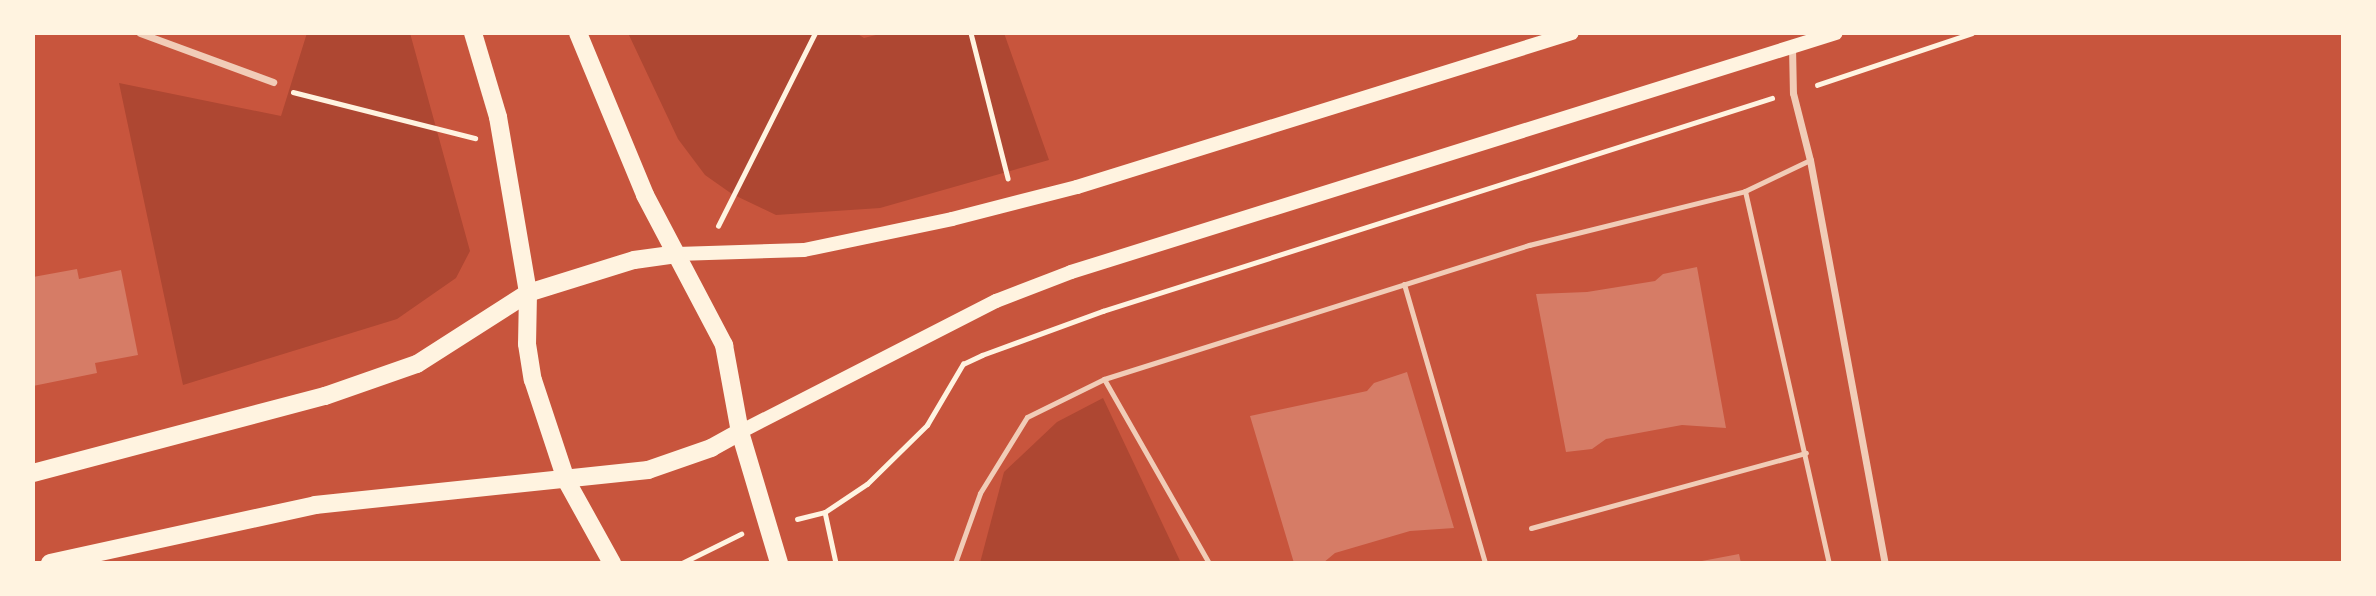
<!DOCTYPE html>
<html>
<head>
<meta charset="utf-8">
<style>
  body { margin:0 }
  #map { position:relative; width:2376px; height:596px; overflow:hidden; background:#c8553d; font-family:Ubuntu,sans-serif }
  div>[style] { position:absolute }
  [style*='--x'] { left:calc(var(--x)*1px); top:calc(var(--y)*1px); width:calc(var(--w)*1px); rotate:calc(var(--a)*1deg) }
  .green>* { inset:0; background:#ae4732 }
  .building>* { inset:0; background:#d67c66 }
  .path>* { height:4.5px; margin:-2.25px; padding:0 2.25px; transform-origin:2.25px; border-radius:2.25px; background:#fff3e0 }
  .service>* { height:5px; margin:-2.5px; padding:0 2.5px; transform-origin:2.5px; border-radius:2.5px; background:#f1ccb7 }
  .minor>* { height:7px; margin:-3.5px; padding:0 3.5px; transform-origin:3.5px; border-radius:3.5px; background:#f1ccb7 }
  .secondary>* { height:14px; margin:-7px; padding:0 7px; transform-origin:7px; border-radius:7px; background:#fff3e0 }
  .primary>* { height:18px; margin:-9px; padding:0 9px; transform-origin:9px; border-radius:9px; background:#fff3e0 }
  span { translate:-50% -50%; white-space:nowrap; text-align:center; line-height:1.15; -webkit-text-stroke:5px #fff3e0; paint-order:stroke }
  .frame { position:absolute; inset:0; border:35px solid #fff3e0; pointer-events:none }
</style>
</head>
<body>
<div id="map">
  <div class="green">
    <div style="clip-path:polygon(307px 33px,410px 33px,470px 251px,456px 278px,397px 319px,183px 385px,119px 83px,281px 116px)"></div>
    <div style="clip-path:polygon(628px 33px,856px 33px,864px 38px,884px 33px,1004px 33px,1049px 160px,880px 208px,776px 215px,732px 194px,705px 175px,678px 139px)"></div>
    <div style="clip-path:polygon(1103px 398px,1181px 563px,980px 563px,1004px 472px,1057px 422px)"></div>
  </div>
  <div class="building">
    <div style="clip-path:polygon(1697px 267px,1726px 428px,1682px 425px,1606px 439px,1592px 449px,1566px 452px,1536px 294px,1587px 292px,1655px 281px,1663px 274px)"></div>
    <div style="clip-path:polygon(77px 269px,79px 279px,121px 270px,138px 355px,95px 363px,97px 373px,33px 386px,33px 277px)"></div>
    <div style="clip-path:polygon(1407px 372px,1454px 528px,1410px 531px,1335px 553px,1323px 563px,1294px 563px,1250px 416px,1367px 391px,1374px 383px)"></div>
    <div style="clip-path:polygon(1739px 554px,1741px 563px,1702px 563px,1702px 561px)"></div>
  </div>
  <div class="path">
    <div style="--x:971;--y:33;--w:150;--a:75.7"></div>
    <div style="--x:1817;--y:85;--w:163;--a:-18.5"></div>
    <div style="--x:293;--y:92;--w:188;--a:14.2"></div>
    <div style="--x:718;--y:226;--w:216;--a:-63.3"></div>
    <div style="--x:825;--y:512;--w:52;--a:77.8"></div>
    <div style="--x:797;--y:519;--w:29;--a:-14"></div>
    <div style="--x:825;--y:512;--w:50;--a:-33.7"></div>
    <div style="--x:867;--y:484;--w:84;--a:-44.5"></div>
    <div style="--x:927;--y:425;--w:71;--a:-59.5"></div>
    <div style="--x:963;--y:364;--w:21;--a:-25"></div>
    <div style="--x:982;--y:355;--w:129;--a:-20"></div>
    <div style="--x:1103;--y:311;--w:702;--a:-17.66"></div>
    <div style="--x:682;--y:563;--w:66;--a:-26.2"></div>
  </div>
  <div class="service">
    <div style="--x:1745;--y:191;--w:381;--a:77.3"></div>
    <div style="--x:1404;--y:284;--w:291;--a:73.8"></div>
    <div style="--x:1104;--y:379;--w:212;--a:60.3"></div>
    <div style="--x:1531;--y:528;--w:285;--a:-15.3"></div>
    <div style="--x:955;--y:563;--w:74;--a:-70.3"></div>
    <div style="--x:980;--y:493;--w:89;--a:-58.3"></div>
    <div style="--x:1027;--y:417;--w:86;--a:-26.3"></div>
    <div style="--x:1104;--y:379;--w:446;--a:-17.5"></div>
    <div style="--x:1529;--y:245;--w:223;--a:-14"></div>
    <div style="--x:1745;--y:191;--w:72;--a:-25.5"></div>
  </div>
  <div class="minor">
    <div style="--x:140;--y:33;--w:142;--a:20.2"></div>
    <div style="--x:1792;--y:47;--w:46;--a:88.8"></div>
    <div style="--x:1793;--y:93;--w:69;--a:75.8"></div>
    <div style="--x:1810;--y:160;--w:410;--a:79.5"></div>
  </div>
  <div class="secondary">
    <div style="--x:677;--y:254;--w:127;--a:-1.8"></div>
    <div style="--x:804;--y:250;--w:151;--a:-11.8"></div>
    <div style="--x:952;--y:219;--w:129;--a:-14.4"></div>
    <div style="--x:1077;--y:187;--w:518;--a:-17.28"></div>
    <div style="--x:740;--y:432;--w:288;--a:-27.1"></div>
    <div style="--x:996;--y:301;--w:80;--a:-21.1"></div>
    <div style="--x:1071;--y:272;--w:801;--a:-17.35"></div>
  </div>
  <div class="primary">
    <div style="--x:473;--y:33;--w:88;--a:73.4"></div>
    <div style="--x:498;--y:117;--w:179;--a:80.3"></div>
    <div style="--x:528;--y:293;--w:51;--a:91.1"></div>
    <div style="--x:527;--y:344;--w:36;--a:81"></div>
    <div style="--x:533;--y:380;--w:105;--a:71.7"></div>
    <div style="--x:566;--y:480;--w:95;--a:61"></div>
    <div style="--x:578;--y:33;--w:175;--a:67.5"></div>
    <div style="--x:645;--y:195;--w:170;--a:62.2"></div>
    <div style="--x:724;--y:345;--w:88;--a:79.6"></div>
    <div style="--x:740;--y:432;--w:137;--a:73.4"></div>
    <div style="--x:33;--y:473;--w:302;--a:-14.8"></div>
    <div style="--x:325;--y:396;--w:97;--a:-19.2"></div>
    <div style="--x:417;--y:364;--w:132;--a:-32.6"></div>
    <div style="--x:528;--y:293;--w:111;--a:-17.3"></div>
    <div style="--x:634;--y:260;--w:43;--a:-7.9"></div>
    <div style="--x:50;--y:563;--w:271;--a:-12.3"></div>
    <div style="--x:315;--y:505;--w:335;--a:-6"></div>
    <div style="--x:648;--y:470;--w:67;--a:-19.2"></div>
    <div style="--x:711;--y:448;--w:33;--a:-29"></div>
  </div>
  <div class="frame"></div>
</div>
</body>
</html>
